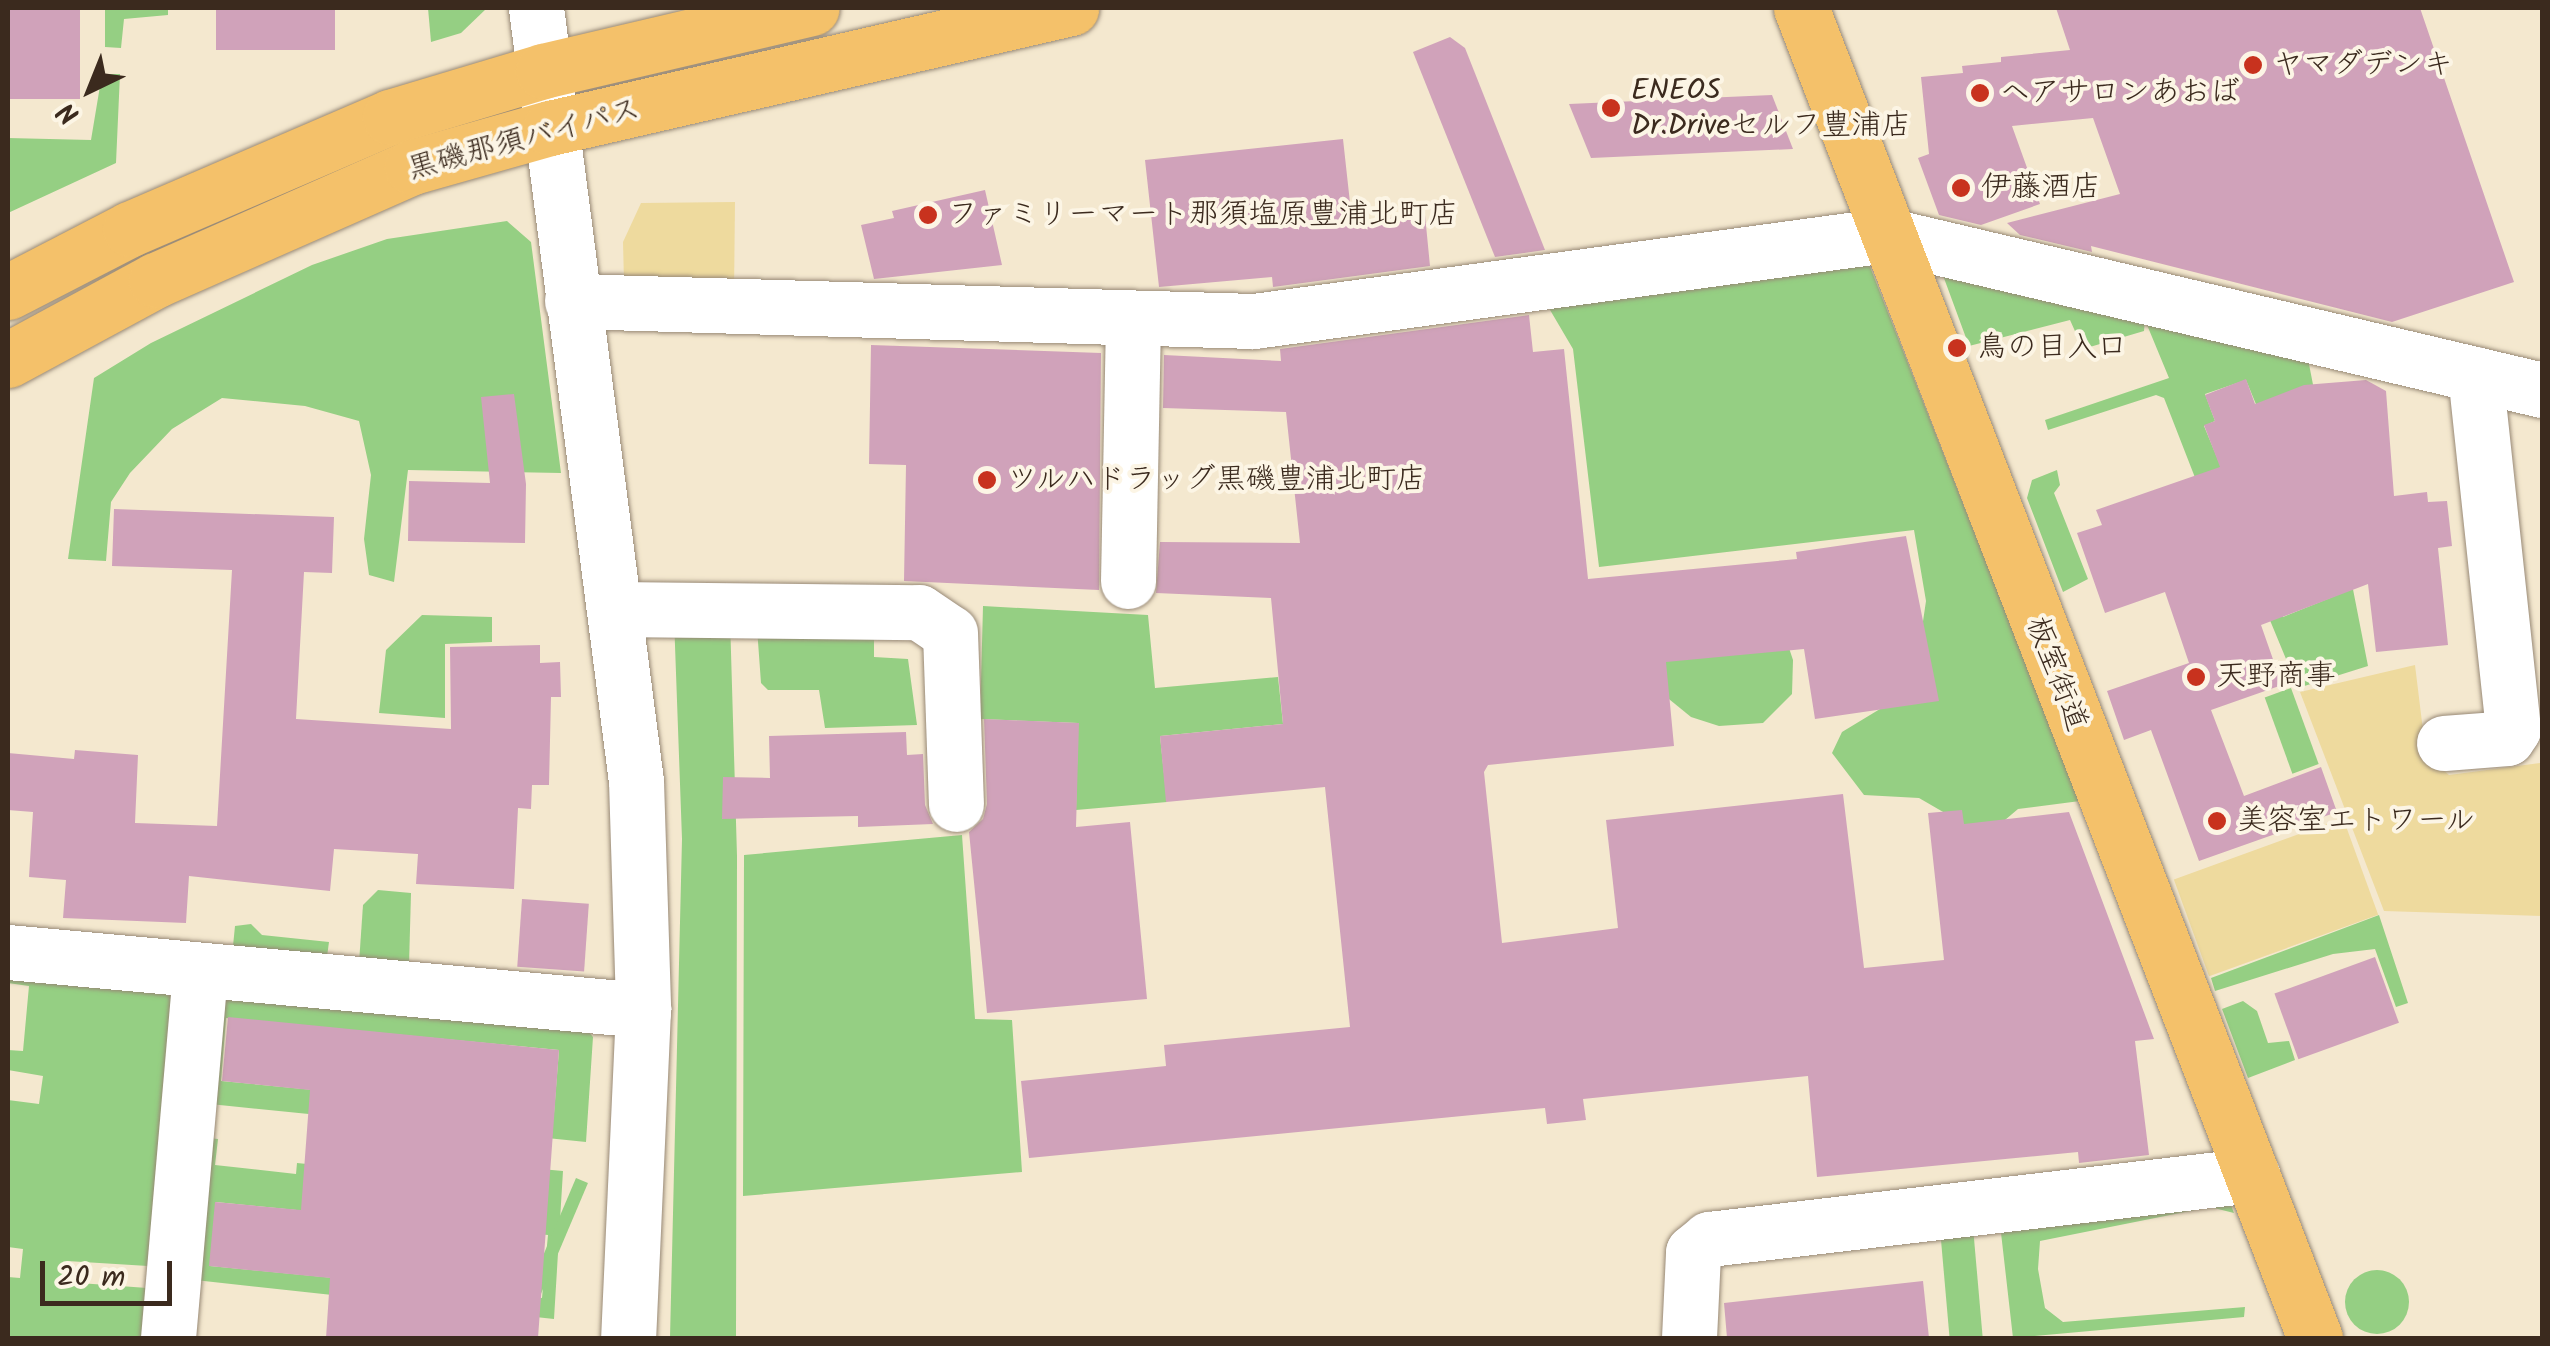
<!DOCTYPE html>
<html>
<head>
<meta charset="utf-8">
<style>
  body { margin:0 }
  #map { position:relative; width:2550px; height:1346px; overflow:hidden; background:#f4e8cf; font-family:Kalam,"Klee One",sans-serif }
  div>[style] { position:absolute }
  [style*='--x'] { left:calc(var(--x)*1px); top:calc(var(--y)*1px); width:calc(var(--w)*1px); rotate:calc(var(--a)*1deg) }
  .green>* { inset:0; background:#95cf83; transform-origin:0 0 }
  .round { border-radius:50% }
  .sand>* { inset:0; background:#eeda9e; transform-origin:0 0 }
  .building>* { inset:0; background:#d0a2ba; transform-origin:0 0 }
  .roads { filter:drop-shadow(0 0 2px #988976) drop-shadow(0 0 2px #988976) }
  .minor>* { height:55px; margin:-27.5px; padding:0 27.5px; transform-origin:27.5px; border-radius:27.5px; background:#fff }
  .major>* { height:55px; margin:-27.5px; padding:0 27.5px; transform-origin:27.5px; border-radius:27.5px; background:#f4c16a }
  .dots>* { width:28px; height:28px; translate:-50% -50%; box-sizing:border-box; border:5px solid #fcf5e5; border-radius:50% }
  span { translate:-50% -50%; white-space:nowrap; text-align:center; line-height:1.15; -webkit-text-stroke:8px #fcf5e5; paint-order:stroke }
  .poi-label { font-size:30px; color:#3b2a1e }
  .left { translate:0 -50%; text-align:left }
  .street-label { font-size:30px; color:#3b2a1e }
  .frame { position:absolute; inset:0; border:10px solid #3b2a1e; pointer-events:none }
  .north { position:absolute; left:40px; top:40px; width:100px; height:100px; -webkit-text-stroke:8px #fcf5e5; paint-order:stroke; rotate:223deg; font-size:28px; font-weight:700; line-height:40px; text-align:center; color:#3b2a1e }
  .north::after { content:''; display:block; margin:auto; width:35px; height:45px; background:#3b2a1e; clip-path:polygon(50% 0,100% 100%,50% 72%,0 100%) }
  .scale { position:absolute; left:40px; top:1261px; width:132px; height:45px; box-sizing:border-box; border:5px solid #3b2a1e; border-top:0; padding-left:12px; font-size:30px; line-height:35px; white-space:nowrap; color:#3b2a1e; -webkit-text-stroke:8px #fcf5e5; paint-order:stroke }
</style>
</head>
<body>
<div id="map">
  <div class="green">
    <div style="clip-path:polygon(105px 8px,168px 8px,168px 15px,124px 19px,121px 48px,105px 47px)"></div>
    <div style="clip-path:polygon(428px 8px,487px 8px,461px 33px,431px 42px)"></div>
    <div style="clip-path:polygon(102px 74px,120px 74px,116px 163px,8px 213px,8px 138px,91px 140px)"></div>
    <div style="clip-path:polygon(507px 221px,531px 242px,561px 473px,408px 470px,394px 582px,369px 575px,364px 539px,371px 475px,359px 421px,305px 406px,222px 398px,172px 429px,130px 473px,111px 502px,106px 561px,68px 559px,94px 378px,151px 343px,312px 265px,387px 239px)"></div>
    <div style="clip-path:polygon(1865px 254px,2080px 801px,2018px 809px,1992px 831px,1976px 831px,1919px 798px,1864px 795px,1832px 753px,1842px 732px,1913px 689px,1926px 601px,1914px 530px,1599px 567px,1573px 349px,1543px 298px)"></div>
    <div style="clip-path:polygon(evenodd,1941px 270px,2308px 359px,2368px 666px,2298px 688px,2233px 531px,2217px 534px,2164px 398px,2156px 395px,2048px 430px,2045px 420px,2169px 378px,2145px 320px,2144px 331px,2083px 349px,2070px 320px,1969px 346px,1941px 270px,2246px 380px,2335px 596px,2283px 617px,2204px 426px,2215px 421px,2205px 394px,2246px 380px)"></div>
    <div style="clip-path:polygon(2057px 470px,2060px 485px,2054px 493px,2088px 579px,2063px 592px,2027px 498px,2032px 480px)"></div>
    <div style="clip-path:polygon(983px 606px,1148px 615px,1155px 688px,1278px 677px,1283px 724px,1160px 736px,1167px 802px,1076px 810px,1078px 723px,980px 719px)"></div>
    <div style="clip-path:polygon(422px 615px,492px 617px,492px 642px,445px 644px,445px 718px,379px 713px,386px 650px)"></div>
    <div style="clip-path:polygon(674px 618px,730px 618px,737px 856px,736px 1338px,670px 1338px,682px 839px)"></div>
    <div style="clip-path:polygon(1782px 627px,1793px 660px,1792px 694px,1763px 723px,1719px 726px,1691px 717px,1664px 695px,1666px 647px)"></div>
    <div style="clip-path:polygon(757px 628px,874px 629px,874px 657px,908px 659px,917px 725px,825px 728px,819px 690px,768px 690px,761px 683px)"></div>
    <div style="left:2291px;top:688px;width:81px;height:28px;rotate:70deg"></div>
    <div style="clip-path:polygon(962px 835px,975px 1019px,1012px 1020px,1022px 1172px,743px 1196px,744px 855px)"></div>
    <div style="clip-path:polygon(378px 890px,411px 893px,409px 965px,359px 963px,363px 905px)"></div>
    <div style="clip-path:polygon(2379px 915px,2408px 1003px,2396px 1007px,2375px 949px,2333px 954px,2215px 991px,2211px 978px)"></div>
    <div style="clip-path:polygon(251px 924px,262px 935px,329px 942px,326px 964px,232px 956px,235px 926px)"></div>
    <div style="clip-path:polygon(8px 966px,174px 983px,148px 1266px,67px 1261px,66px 1282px,147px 1288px,143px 1338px,8px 1338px,8px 1277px,20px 1278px,23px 1249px,8px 1247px,8px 1100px,39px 1104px,43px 1076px,8px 1070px,8px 1050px,23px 1051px,29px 986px,8px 983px)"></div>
    <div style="clip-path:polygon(evenodd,219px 999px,581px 1023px,593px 1037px,586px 1142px,210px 1104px,219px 999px,226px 1018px,559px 1050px,554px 1113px,221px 1081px,226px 1018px)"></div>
    <div style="clip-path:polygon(2243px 1001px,2257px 1011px,2268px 1043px,2289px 1041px,2295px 1060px,2248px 1078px,2222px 1009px)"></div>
    <div style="clip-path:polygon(evenodd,209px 1138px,218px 1139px,215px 1165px,296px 1174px,297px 1163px,516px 1185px,519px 1167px,563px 1171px,554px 1319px,195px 1280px,209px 1138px,216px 1202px,548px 1235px,542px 1298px,210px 1266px,216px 1202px)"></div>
    <div style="left:576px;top:1178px;width:13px;height:144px;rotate:23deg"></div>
    <div style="clip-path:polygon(2227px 1195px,2234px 1213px,2210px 1207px,2040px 1241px,2038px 1269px,2045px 1308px,2063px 1322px,2245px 1307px,2244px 1317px,2013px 1338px,2000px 1224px)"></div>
    <div style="left:1973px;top:1227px;width:111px;height:33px;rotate:85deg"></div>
    <div class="round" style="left:2345px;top:1270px;width:64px;height:64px"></div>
  </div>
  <div class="sand">
    <div style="clip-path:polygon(735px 202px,734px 294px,624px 282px,623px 242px,641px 203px)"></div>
    <div style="clip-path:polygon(2415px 665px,2426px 755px,2449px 775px,2540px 763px,2542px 916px,2384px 911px,2300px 692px)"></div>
    <div style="left:2343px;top:818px;width:103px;height:180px;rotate:70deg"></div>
  </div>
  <div class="building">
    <div style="left:8px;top:8px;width:72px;height:91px"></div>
    <div style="left:216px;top:8px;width:119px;height:42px"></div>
    <div style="clip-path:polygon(2056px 8px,2420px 8px,2514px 282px,2392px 322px,2091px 246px,2092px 252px,2020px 235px,2007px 223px,2120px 194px,2093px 118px,2012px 126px,2040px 204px,1981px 225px,1939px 215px,1918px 158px,1929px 154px,1921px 77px,1963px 73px,1962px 66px,2001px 62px,2001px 57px,2070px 50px)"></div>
    <div style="clip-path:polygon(1450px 37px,1465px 48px,1545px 250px,1495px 257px,1413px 52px)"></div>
    <div style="clip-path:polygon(1772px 95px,1793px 149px,1591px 158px,1569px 104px)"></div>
    <div style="clip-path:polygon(1343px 139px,1352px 221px,1425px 215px,1430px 266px,1273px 287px,1272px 277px,1159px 287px,1145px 160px)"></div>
    <div style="clip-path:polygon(985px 190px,1002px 265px,874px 279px,861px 225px,894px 218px,892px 211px)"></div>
    <div style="clip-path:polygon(1529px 315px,1533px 352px,1564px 349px,1588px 579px,1797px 559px,1796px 552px,1906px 536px,1939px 701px,1815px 719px,1804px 649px,1666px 662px,1674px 746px,1488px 765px,1484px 772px,1502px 943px,1618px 928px,1606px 820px,1843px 794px,1864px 968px,1944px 960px,1928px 813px,1962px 810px,1964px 824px,2069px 812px,2154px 1039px,2135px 1041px,2149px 1155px,2079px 1163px,2078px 1152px,1817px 1177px,1808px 1076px,1583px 1099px,1586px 1120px,1547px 1124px,1545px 1108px,1029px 1158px,1021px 1081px,1166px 1066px,1164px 1045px,1350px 1027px,1325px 787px,1166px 802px,1160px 736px,1283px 724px,1271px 598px,1156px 593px,1160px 542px,1300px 543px,1286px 412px,1163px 408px,1164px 355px,1281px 361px,1280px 349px)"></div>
    <div style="clip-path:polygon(871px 345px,1101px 353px,1099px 590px,904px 581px,906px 465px,869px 464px)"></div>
    <div style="clip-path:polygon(2246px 379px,2255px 404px,2304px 385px,2366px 380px,2386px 391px,2394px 496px,2427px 492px,2428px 502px,2447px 501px,2452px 546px,2438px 548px,2448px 645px,2376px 652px,2368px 584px,2261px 625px,2282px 685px,2211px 710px,2244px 796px,2321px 767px,2337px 812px,2199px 861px,2151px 730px,2124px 740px,2107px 691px,2189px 663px,2165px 592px,2105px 613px,2077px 533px,2102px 525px,2096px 510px,2220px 467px,2204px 425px,2215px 421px,2205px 395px)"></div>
    <div style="clip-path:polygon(514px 394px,526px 484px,525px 543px,408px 541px,409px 481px,490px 483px,481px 397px)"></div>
    <div style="clip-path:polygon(114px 509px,334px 517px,332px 573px,304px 572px,296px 719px,451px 729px,450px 647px,540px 645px,540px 663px,560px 662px,561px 697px,551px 697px,549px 785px,532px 785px,531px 809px,518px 808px,514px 889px,416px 884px,418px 854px,334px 849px,330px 891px,189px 876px,186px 923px,63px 918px,66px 880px,29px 877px,33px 812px,8px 810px,8px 753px,74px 759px,75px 750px,138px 755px,135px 823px,217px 826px,232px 570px,112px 566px)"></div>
    <div style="clip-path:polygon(984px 719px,1079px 723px,1076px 827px,1130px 822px,1147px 999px,987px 1013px,969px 832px,983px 819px,987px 804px)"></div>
    <div style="clip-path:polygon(906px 732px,907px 755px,923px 754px,925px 805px,933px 824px,858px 827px,858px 816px,722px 819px,723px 777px,770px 778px,769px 736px)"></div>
    <div style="left:522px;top:899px;width:67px;height:68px;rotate:4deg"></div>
    <div style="left:2375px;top:957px;width:70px;height:107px;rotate:70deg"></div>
    <div style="clip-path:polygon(228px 1017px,559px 1050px,538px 1338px,326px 1338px,330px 1278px,209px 1266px,215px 1202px,301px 1210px,310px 1090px,222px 1081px)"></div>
    <div style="clip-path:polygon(1923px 1281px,1929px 1338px,1727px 1338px,1724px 1303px)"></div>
  </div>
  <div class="roads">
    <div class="minor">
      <div style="--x:536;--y:8;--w:779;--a:82.63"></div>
      <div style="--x:636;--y:781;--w:229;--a:88.2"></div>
      <div style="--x:643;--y:1010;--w:328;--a:92.6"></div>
      <div style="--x:572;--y:301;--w:682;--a:1.68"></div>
      <div style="--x:1254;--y:321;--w:638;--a:-7.75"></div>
      <div style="--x:1886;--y:235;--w:674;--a:13.29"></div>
      <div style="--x:1128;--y:581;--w:262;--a:-88.9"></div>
      <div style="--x:614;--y:609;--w:305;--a:0.6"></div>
      <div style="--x:919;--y:612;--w:37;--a:34"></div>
      <div style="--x:950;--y:633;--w:171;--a:88"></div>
      <div style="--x:2444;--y:743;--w:63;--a:-4.5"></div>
      <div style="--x:2507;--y:738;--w:11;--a:-56"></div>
      <div style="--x:2513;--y:729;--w:357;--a:-96.1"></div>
      <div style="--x:8;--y:952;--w:638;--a:5.22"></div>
      <div style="--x:168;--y:1338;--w:365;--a:-85"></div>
      <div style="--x:1689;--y:1338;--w:86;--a:-87.3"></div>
      <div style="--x:1693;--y:1252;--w:21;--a:-39"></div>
      <div style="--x:1709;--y:1239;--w:547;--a:-6.72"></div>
    </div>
    <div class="major">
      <div style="--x:1801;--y:8;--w:1426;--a:68.87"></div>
      <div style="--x:8;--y:292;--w:137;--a:-27.3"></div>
      <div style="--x:130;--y:229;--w:283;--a:-23.3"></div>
      <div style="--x:390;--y:117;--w:160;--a:-16.7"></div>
      <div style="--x:543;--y:71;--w:276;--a:-13.2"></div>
      <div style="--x:8;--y:360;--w:168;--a:-28.4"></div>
      <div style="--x:156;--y:280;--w:280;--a:-23.8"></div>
      <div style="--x:412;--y:167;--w:143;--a:-15.8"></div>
      <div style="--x:550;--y:128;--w:535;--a:-12.97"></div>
    </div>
  </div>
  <div class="dots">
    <div style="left:2253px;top:65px;background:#c8321e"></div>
    <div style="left:1980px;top:93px;background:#c8321e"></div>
    <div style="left:1611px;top:108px;background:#c8321e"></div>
    <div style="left:1961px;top:188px;background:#c8321e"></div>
    <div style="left:928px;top:215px;background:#c8321e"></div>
    <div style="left:1957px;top:348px;background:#c8321e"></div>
    <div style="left:987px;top:480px;background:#c8321e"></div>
    <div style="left:2196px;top:677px;background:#c8321e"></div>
    <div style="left:2217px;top:821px;background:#c8321e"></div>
  </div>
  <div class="poi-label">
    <span class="left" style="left:2273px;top:65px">ヤマダデンキ</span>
    <span class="left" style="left:1631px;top:108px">ENEOS<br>Dr.Driveセルフ豊浦店</span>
    <span class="left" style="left:2000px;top:93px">ヘアサロンあおば</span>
    <span class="left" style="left:1981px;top:188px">伊藤酒店</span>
    <span class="left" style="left:948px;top:215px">ファミリーマート那須塩原豊浦北町店</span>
    <span class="left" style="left:1977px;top:348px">鳥の目入口</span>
    <span class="left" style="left:1007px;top:480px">ツルハドラッグ黒磯豊浦北町店</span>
    <span class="left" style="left:2216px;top:677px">天野商事</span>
    <span class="left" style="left:2237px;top:821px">美容室エトワール</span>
  </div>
  <div class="street-label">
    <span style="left:524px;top:140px;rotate:-15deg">黒磯那須バイパス</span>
    <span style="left:2056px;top:674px;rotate:69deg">板室街道</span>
  </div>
  <div class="frame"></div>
  <div class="north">N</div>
  <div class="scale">20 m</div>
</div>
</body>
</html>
